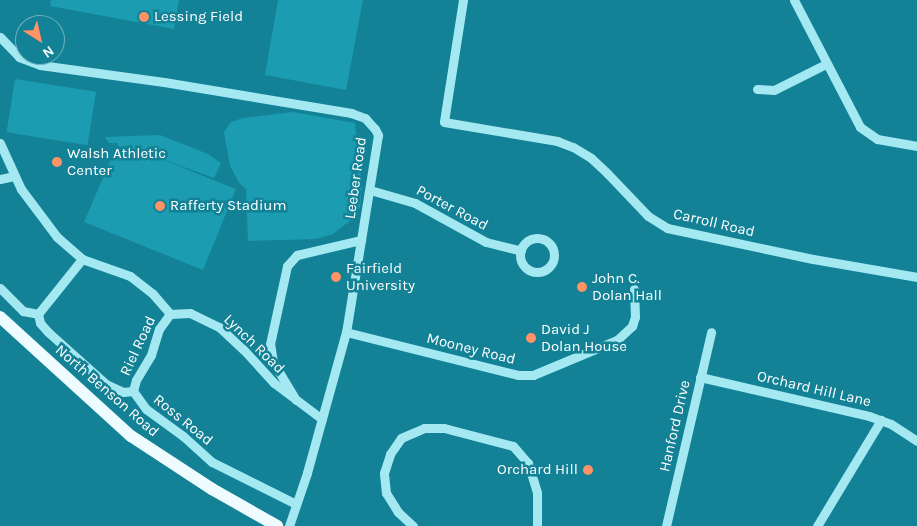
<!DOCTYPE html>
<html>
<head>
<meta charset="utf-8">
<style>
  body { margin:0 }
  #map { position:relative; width:917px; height:526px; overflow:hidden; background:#138296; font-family:Karla,sans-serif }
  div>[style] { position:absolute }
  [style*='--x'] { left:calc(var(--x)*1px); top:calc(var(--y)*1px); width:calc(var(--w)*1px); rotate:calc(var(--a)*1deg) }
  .green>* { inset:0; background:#1b9cb0; transform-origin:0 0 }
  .minor>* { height:9px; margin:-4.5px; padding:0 4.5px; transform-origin:4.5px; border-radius:4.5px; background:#a4e8f2 }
  .minor>.ring { margin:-4.5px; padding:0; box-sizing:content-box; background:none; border:9px solid #a4e8f2; border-radius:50% }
  .major>* { height:12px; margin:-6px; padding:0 6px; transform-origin:6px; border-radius:6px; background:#effcff }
  .dots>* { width:14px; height:14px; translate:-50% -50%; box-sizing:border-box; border:2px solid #138296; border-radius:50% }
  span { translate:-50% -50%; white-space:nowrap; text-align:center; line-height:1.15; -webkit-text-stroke:5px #138296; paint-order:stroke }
  .poi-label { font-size:15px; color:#fff }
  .left { translate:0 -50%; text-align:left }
  .right { translate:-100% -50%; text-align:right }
  .street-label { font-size:15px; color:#fff }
  .north { position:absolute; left:15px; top:15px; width:50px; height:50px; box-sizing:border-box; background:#138296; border:1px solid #71b4c0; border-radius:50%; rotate:145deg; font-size:14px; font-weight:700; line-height:20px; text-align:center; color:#fff }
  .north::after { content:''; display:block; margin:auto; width:18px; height:22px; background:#ff9365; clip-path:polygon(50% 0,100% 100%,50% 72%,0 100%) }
</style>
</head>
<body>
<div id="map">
  <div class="green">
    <div style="clip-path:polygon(51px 0,179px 0,174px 29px,50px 6px)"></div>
    <div style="clip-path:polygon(278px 0,363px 0,346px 90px,265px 75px)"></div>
    <div style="left:15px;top:79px;width:82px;height:54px;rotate:9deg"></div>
    <div style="clip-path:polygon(293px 112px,355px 123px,362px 187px,360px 208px,351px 220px,333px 234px,316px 239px,248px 241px,246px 189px,240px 184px,230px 166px,224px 132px,231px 122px,243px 118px)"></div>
    <div style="clip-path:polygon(160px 135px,208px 154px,221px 163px,214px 178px,156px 157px,236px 189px,203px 270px,84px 222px,118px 143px,109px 143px,105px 137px)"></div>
  </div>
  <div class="minor">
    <div style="--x:463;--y:0;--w:123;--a:98.9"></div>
    <div style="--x:444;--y:122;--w:115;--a:9.5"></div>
    <div style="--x:557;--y:141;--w:17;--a:21"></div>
    <div style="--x:573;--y:147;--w:21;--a:31"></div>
    <div style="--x:591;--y:158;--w:22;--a:43"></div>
    <div style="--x:607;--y:173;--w:59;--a:46.4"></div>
    <div style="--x:648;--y:216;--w:22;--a:32"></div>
    <div style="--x:667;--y:228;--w:149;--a:12"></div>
    <div style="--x:813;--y:259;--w:106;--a:9.8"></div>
    <div style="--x:794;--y:0;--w:143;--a:62.5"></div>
    <div style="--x:860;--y:127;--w:21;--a:35"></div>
    <div style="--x:877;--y:139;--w:41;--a:9.9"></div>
    <div style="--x:0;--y:37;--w:28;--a:46"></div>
    <div style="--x:19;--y:57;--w:22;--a:21"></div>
    <div style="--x:40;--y:65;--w:125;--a:7.8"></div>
    <div style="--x:164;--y:82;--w:190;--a:9.4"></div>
    <div style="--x:351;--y:113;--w:15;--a:20"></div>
    <div style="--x:365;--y:118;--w:15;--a:48"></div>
    <div style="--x:375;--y:129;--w:7;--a:63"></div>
    <div style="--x:378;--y:135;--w:200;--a:99.2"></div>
    <div style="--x:346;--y:332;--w:146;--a:105.5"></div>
    <div style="--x:307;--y:473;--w:56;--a:108.8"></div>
    <div style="--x:757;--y:89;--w:17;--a:3"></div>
    <div style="--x:774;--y:90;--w:58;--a:-26.6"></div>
    <div style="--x:0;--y:143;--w:51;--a:65.5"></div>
    <div style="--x:21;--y:189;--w:60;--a:53.1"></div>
    <div style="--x:57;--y:237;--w:33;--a:41"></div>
    <div style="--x:82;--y:259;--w:51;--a:19.5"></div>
    <div style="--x:130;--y:276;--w:28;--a:38"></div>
    <div style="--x:152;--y:293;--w:28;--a:49"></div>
    <div style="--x:0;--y:179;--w:14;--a:-12"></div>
    <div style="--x:370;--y:190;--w:47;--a:16.1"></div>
    <div style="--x:415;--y:203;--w:81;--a:28.8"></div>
    <div style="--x:486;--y:242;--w:36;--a:14"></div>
    <div class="ring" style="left:520px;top:238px;width:25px;height:25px"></div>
    <div style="--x:0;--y:288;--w:33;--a:45"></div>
    <div style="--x:23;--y:311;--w:15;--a:11"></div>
    <div style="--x:38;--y:314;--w:9;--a:77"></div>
    <div style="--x:40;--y:323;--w:12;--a:48"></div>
    <div style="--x:48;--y:332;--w:78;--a:41.9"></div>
    <div style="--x:106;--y:384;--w:19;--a:25"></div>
    <div style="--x:123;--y:392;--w:10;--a:-6"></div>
    <div style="--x:38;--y:314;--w:70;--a:-51.3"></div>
    <div style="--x:170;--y:314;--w:20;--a:-3"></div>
    <div style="--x:190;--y:313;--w:32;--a:26"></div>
    <div style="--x:219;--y:327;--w:33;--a:43"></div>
    <div style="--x:243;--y:349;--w:46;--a:47.6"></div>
    <div style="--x:274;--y:383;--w:60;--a:36.9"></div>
    <div style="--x:346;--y:332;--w:177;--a:14"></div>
    <div style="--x:518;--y:375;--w:15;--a:0"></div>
    <div style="--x:533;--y:375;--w:91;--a:-22.6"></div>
    <div style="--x:617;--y:340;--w:21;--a:-43"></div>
    <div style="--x:632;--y:326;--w:9;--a:-72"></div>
    <div style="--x:635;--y:317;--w:28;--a:-92"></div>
    <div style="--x:700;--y:377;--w:173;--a:13"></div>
    <div style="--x:869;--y:416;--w:23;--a:20"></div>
    <div style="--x:891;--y:424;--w:31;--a:33"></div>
    <div style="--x:133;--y:391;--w:22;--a:54"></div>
    <div style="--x:146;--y:409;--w:46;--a:36.1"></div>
    <div style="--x:183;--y:436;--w:39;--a:42"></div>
    <div style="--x:212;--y:462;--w:94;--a:26.6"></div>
    <div style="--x:133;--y:391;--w:11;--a:-75"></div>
    <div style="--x:136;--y:380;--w:29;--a:-59"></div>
    <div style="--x:151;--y:355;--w:27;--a:-73"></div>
    <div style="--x:159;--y:329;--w:19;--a:-54"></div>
    <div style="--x:296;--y:400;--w:44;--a:-121.2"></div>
    <div style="--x:273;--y:362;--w:18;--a:-99"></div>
    <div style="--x:270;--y:344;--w:80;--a:-77.7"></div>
    <div style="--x:287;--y:266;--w:15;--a:-48"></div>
    <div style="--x:297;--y:255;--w:66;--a:-13.2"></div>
    <div style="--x:413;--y:526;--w:21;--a:-137"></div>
    <div style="--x:398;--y:512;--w:22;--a:-122"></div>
    <div style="--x:386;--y:493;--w:20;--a:-96"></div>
    <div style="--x:384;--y:473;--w:20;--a:-72"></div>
    <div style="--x:390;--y:454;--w:19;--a:-55"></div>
    <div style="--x:401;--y:438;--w:25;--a:-23"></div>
    <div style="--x:424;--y:428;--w:20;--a:0"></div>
    <div style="--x:444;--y:428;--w:71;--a:14.6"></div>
    <div style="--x:513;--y:446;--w:23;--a:49"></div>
    <div style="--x:528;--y:463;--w:31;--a:73"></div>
    <div style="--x:537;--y:493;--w:33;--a:90"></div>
    <div style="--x:666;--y:526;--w:199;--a:-76.9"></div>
    <div style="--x:817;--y:526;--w:124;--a:-58.9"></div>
  </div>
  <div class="major">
    <div style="--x:0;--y:317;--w:177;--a:42.3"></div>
    <div style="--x:131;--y:436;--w:97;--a:33.2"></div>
    <div style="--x:212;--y:489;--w:75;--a:29.6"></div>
  </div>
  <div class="dots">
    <div style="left:144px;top:17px;background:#ff9365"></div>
    <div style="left:57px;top:162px;background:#ff9365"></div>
    <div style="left:160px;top:206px;background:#ff9365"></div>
    <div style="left:336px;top:277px;background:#ff9365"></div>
    <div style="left:582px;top:287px;background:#ff9365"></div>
    <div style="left:531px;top:338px;background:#ff9365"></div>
    <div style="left:588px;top:470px;background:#ff9365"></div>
  </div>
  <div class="poi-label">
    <span class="left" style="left:154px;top:17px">Lessing Field</span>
    <span class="left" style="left:67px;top:162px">Walsh Athletic<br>Center</span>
    <span class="left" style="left:170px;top:206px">Rafferty Stadium</span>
    <span class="left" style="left:346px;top:277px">Fairfield<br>University</span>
    <span class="left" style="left:592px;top:287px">John C.<br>Dolan Hall</span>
    <span class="left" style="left:541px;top:338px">David J<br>Dolan House</span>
    <span class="right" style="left:578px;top:470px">Orchard Hill</span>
  </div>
  <div class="street-label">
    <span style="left:356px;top:178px;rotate:-82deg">Leeber Road</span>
    <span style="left:452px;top:208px;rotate:28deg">Porter Road</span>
    <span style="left:714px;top:223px;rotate:13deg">Carroll Road</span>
    <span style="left:254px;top:344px;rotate:44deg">Lynch Road</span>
    <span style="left:138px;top:346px;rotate:-65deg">Riel Road</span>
    <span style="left:471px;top:349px;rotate:14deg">Mooney Road</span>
    <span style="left:814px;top:389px;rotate:13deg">Orchard Hill Lane</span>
    <span style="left:107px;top:391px;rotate:41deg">North Benson Road</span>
    <span style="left:183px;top:420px;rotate:39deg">Ross Road</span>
    <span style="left:675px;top:426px;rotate:-77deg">Hanford Drive</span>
  </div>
  <div class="north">N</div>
</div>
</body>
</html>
